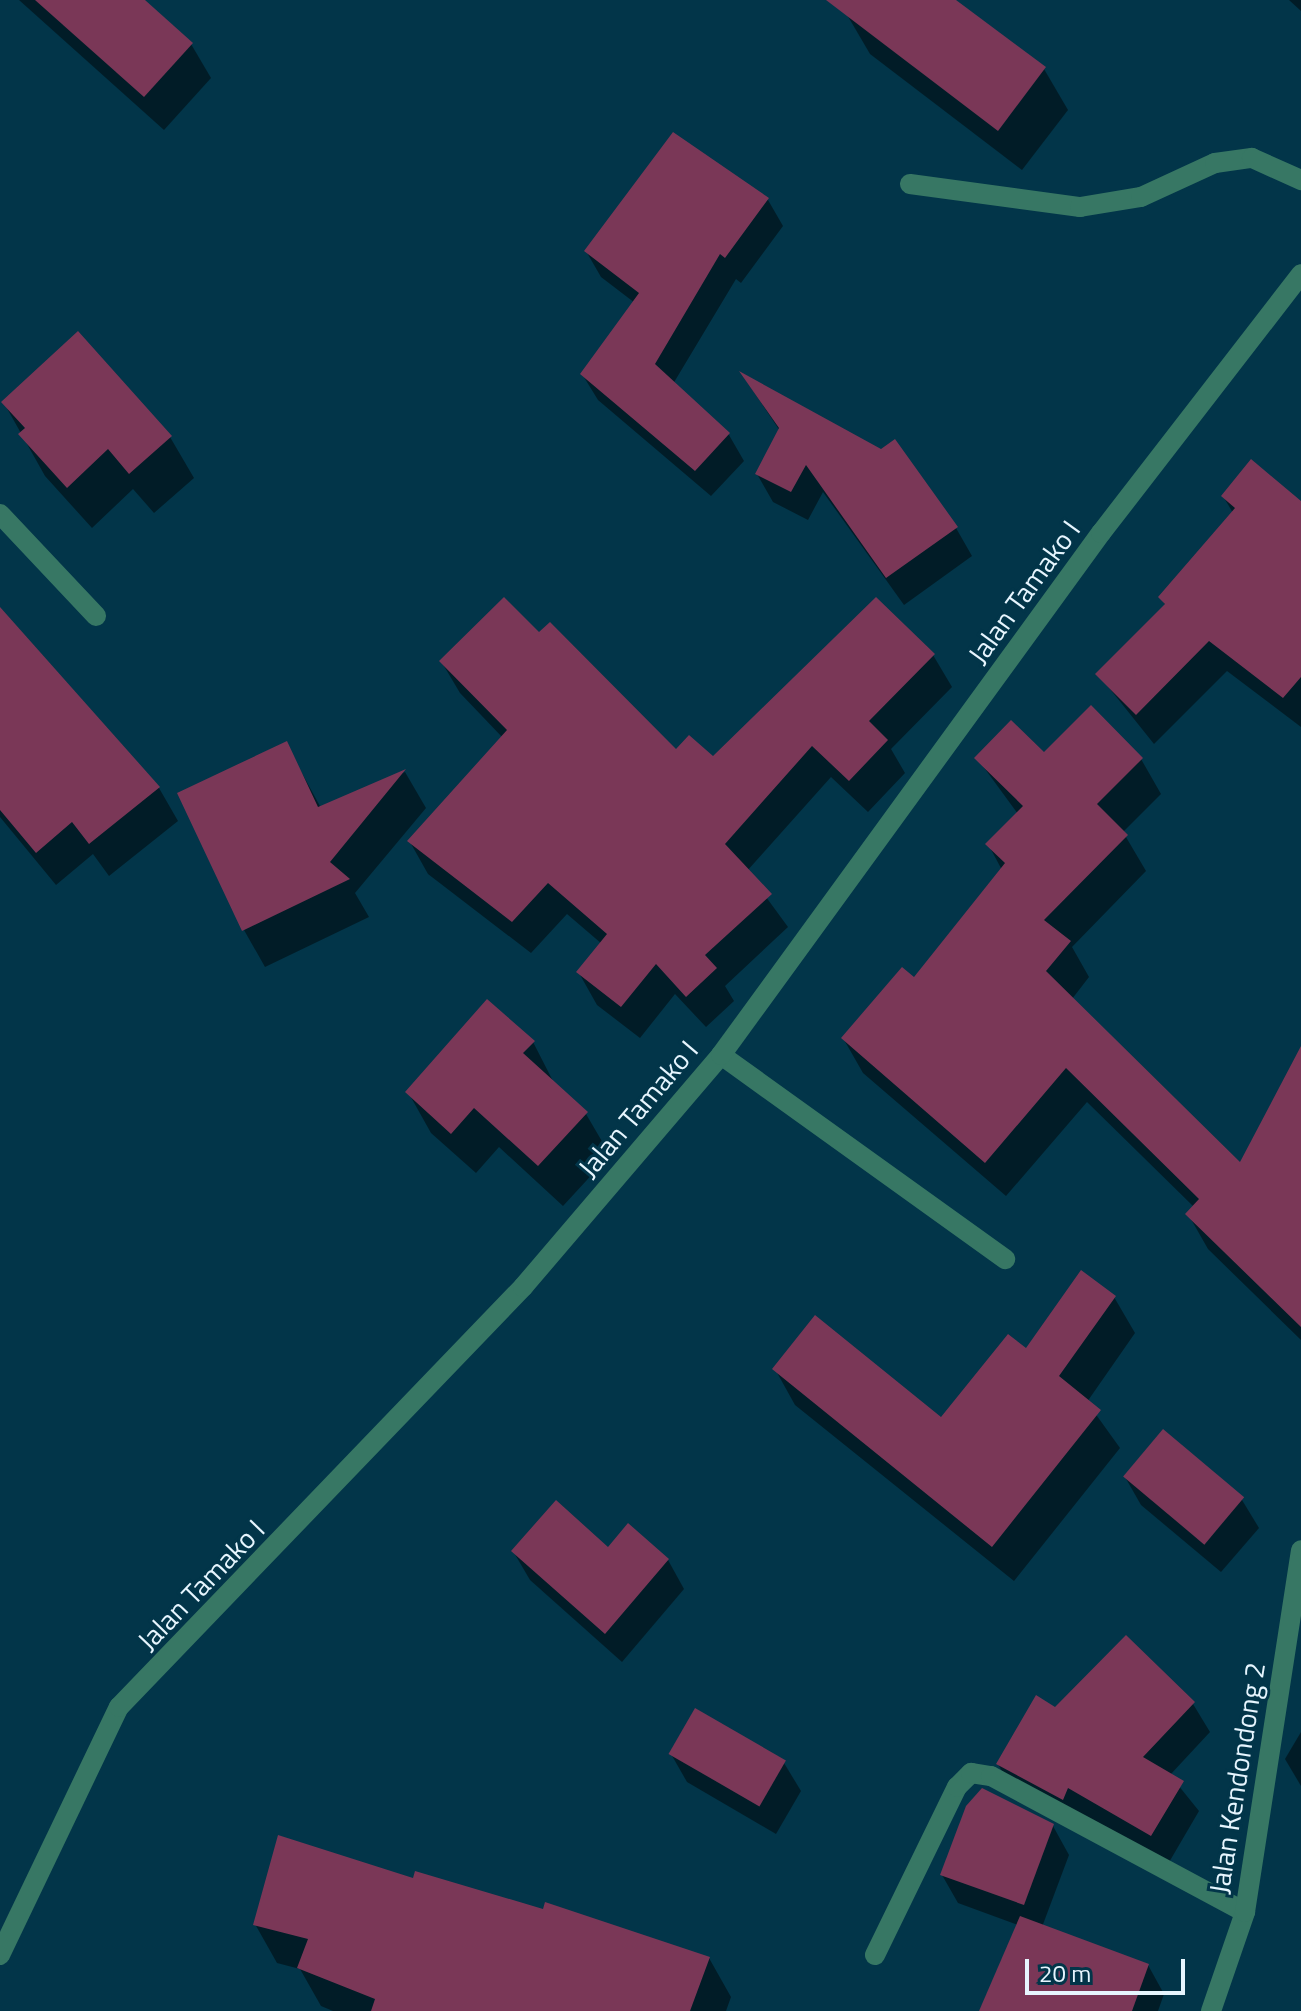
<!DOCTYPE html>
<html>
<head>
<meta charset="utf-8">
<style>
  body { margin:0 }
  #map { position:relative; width:1301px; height:2011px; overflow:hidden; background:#023549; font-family:"Titillium Web",sans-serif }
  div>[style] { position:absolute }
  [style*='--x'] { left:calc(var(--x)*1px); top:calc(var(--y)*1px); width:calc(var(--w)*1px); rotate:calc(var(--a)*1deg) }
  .shadow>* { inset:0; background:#0007 }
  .building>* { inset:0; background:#7a3757; transform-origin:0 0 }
  .lane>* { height:20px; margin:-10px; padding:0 10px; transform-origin:10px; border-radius:10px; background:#377764 }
  .street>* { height:20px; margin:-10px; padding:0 10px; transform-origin:10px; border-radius:10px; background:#377764 }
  span { translate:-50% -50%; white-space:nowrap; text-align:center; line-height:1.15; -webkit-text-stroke:6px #023549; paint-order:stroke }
  .street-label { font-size:28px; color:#e6f5fe }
  .scale { position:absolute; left:1025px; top:1959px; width:160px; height:36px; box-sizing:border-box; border:4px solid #e6f5fe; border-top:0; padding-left:10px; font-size:24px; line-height:28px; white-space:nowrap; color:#e6f5fe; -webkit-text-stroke:6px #023549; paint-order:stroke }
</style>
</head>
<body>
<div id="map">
  <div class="shadow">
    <div style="clip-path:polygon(19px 0,142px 0,191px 44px,211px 78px,164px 130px)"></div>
    <div style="clip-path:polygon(856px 0,953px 0,1044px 69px,1068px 110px,1022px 170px,870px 54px,846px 13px)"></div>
    <div style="clip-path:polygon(1289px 0,1301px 0,1301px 11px)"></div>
    <div style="clip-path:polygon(768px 200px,783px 226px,741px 283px,736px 279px,673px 384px,729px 435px,744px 461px,711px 496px,598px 400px,582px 374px,635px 303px,601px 277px,586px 251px)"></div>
    <div style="clip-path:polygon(744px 377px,956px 528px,972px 556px,904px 605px,823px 492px,808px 520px,773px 502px,757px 474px,780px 431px)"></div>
    <div style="clip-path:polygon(4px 403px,170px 437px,194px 478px,154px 513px,133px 489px,92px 528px,45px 476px)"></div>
    <div style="clip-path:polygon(1223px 496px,1301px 503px,1301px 727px,1227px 671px,1154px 744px,1098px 674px,1166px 606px,1160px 597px,1233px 513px)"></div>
    <div style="clip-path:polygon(0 610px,159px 788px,178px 821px,109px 876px,93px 854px,56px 885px,0 817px)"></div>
    <div style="clip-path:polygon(539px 635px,676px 752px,713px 758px,933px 655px,952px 687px,891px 749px,905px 773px,868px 812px,831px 777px,747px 871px,788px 927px,725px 986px,734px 1001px,706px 1027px,675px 994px,640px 1038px,597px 1005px,579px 973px,602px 944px,567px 914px,531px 953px,428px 874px,410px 842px,503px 738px,460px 693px,441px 661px)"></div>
    <div style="clip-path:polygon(286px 744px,321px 808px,405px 772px,426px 808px,355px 893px,369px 917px,265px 967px,244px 930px)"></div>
    <div style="clip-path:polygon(1044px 755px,1141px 759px,1161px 794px,1123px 832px,1146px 871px,1072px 947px,1089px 977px,1072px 999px,1301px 1239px,1301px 1340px,1208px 1249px,1188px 1214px,1194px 1207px,1087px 1102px,1006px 1196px,863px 1073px,843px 1038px,914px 980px,1002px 870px,988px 844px,1018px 814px,977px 758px)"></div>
    <div style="clip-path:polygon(533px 1042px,555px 1085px,586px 1114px,610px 1155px,563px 1206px,499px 1147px,476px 1173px,431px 1133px,408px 1092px)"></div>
    <div style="clip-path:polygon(1114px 1297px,1135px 1333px,1087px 1402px,1120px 1448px,1014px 1581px,795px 1405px,775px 1369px,941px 1420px,1026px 1351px)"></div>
    <div style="clip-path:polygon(1125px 1477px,1242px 1500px,1259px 1528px,1221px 1572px,1141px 1505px)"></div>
    <div style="clip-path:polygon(608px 1550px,668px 1560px,684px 1589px,622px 1662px,530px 1580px,513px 1551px)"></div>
    <div style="clip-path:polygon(1193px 1704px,1210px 1732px,1170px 1775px,1199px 1811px,1168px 1864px,1014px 1793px,998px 1764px,1056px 1709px)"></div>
    <div style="clip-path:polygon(1301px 1732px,1301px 1786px,1285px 1759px)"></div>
    <div style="clip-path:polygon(671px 1754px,784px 1763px,801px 1791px,776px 1834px,687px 1782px)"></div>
    <div style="clip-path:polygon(1053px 1826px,1069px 1855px,1042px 1927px,1148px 1965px,1164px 1994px,1158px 2011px,982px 2011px,1018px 1925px,958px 1903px,942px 1875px)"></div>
    <div style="clip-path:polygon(414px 1881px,709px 1958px,731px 1997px,726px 2011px,333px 2011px,321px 2006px,300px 1969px,277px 1963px,255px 1924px)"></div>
  </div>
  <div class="building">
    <div style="clip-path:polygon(35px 0,145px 0,193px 43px,144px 97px)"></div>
    <div style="clip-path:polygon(826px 0,956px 0,1046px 67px,998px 131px)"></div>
    <div style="clip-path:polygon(673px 132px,769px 198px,725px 258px,720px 254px,655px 364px,730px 433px,695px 471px,580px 374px,639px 293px,584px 251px)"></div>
    <div style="clip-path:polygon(78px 331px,172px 436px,129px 474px,108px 449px,67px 488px,18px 434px,25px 428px,1px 402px)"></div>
    <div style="clip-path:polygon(739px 371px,881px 449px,895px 439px,958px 527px,886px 578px,806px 465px,791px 492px,755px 474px,779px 428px)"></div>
    <div style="clip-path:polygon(1251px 459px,1301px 501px,1301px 677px,1283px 698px,1209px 641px,1136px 715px,1095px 674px,1165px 604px,1158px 597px,1235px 508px,1221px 496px)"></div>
    <div style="clip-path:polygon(504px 597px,539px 632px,550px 622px,676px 749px,689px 735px,713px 756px,876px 597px,935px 654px,869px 721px,888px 740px,849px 781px,812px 746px,725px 844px,772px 894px,705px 955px,717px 968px,686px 997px,656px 964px,621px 1007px,576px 972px,607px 934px,548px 883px,512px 922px,407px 841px,507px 730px,439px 661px)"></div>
    <div style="clip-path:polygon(0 607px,160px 787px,89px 844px,72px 822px,36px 853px,0 810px)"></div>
    <div style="clip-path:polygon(1091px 705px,1143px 758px,1097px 804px,1128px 835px,1044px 920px,1071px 941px,1046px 971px,1240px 1162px,1301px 1046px,1301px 1327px,1185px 1214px,1199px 1199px,1066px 1068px,985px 1163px,841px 1038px,902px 967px,914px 977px,1005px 863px,985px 844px,1023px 806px,974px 758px,1011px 720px,1044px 752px)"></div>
    <div style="clip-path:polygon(287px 741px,318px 807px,406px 769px,330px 862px,350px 879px,242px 931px,177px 793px)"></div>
    <div style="clip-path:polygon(487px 999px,535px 1041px,523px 1053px,588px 1112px,538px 1166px,474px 1108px,451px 1134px,405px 1092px)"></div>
    <div style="clip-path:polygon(1081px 1270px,1116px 1296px,1059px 1376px,1101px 1410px,992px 1547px,772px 1369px,815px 1315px,941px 1417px,1008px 1334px,1026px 1348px)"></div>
    <div style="left:1163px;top:1429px;width:106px;height:62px;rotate:40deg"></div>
    <div style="clip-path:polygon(556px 1500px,608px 1547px,628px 1523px,669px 1559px,605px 1634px,511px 1551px)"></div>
    <div style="clip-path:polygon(1126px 1635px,1195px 1702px,1143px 1757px,1184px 1781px,1151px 1836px,1068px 1788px,1063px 1800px,996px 1764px,1036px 1695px,1055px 1707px)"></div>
    <div style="left:695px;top:1708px;width:105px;height:53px;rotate:30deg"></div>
    <div style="clip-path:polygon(982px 1788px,1054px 1824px,1024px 1905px,940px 1875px,966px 1806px)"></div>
    <div style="clip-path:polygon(278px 1835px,413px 1878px,415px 1871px,543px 1909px,545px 1902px,710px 1957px,690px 2011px,371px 2011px,375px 1999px,297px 1968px,308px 1939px,253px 1925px)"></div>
    <div style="clip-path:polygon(1020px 1916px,1149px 1964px,1132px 2011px,979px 2011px)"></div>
  </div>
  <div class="lane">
    <div style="--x:875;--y:1955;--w:187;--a:-64"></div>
    <div style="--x:957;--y:1787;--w:20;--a:-45"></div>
    <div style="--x:971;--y:1773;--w:20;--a:9"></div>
    <div style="--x:991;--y:1776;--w:288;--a:28.2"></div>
  </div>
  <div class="street">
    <div style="--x:910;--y:184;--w:172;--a:7.7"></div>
    <div style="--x:1080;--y:207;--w:62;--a:-9.3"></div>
    <div style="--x:1141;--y:197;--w:81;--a:-24.7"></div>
    <div style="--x:1215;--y:163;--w:37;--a:-8"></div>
    <div style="--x:1252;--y:158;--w:54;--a:24.2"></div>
    <div style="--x:0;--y:514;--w:140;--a:46.7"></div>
    <div style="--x:721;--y:1055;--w:350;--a:35.7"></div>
    <div style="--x:0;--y:1955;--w:275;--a:-64.4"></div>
    <div style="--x:119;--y:1707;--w:583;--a:-46.11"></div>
    <div style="--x:523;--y:1287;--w:305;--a:-49.5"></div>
    <div style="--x:721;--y:1055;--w:646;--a:-53.95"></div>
    <div style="--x:1101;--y:533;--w:327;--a:-52.3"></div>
    <div style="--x:1211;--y:2011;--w:105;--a:-71"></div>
    <div style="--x:1245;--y:1912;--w:366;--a:-81.2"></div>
  </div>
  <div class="street-label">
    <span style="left:1024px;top:592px;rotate:-54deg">Jalan Tamako I</span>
    <span style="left:638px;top:1109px;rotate:-50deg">Jalan Tamako I</span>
    <span style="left:201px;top:1585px;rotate:-46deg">Jalan Tamako I</span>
    <span style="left:1237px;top:1778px;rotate:-81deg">Jalan Kendondong 2</span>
  </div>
  <div class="scale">20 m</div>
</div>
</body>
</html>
